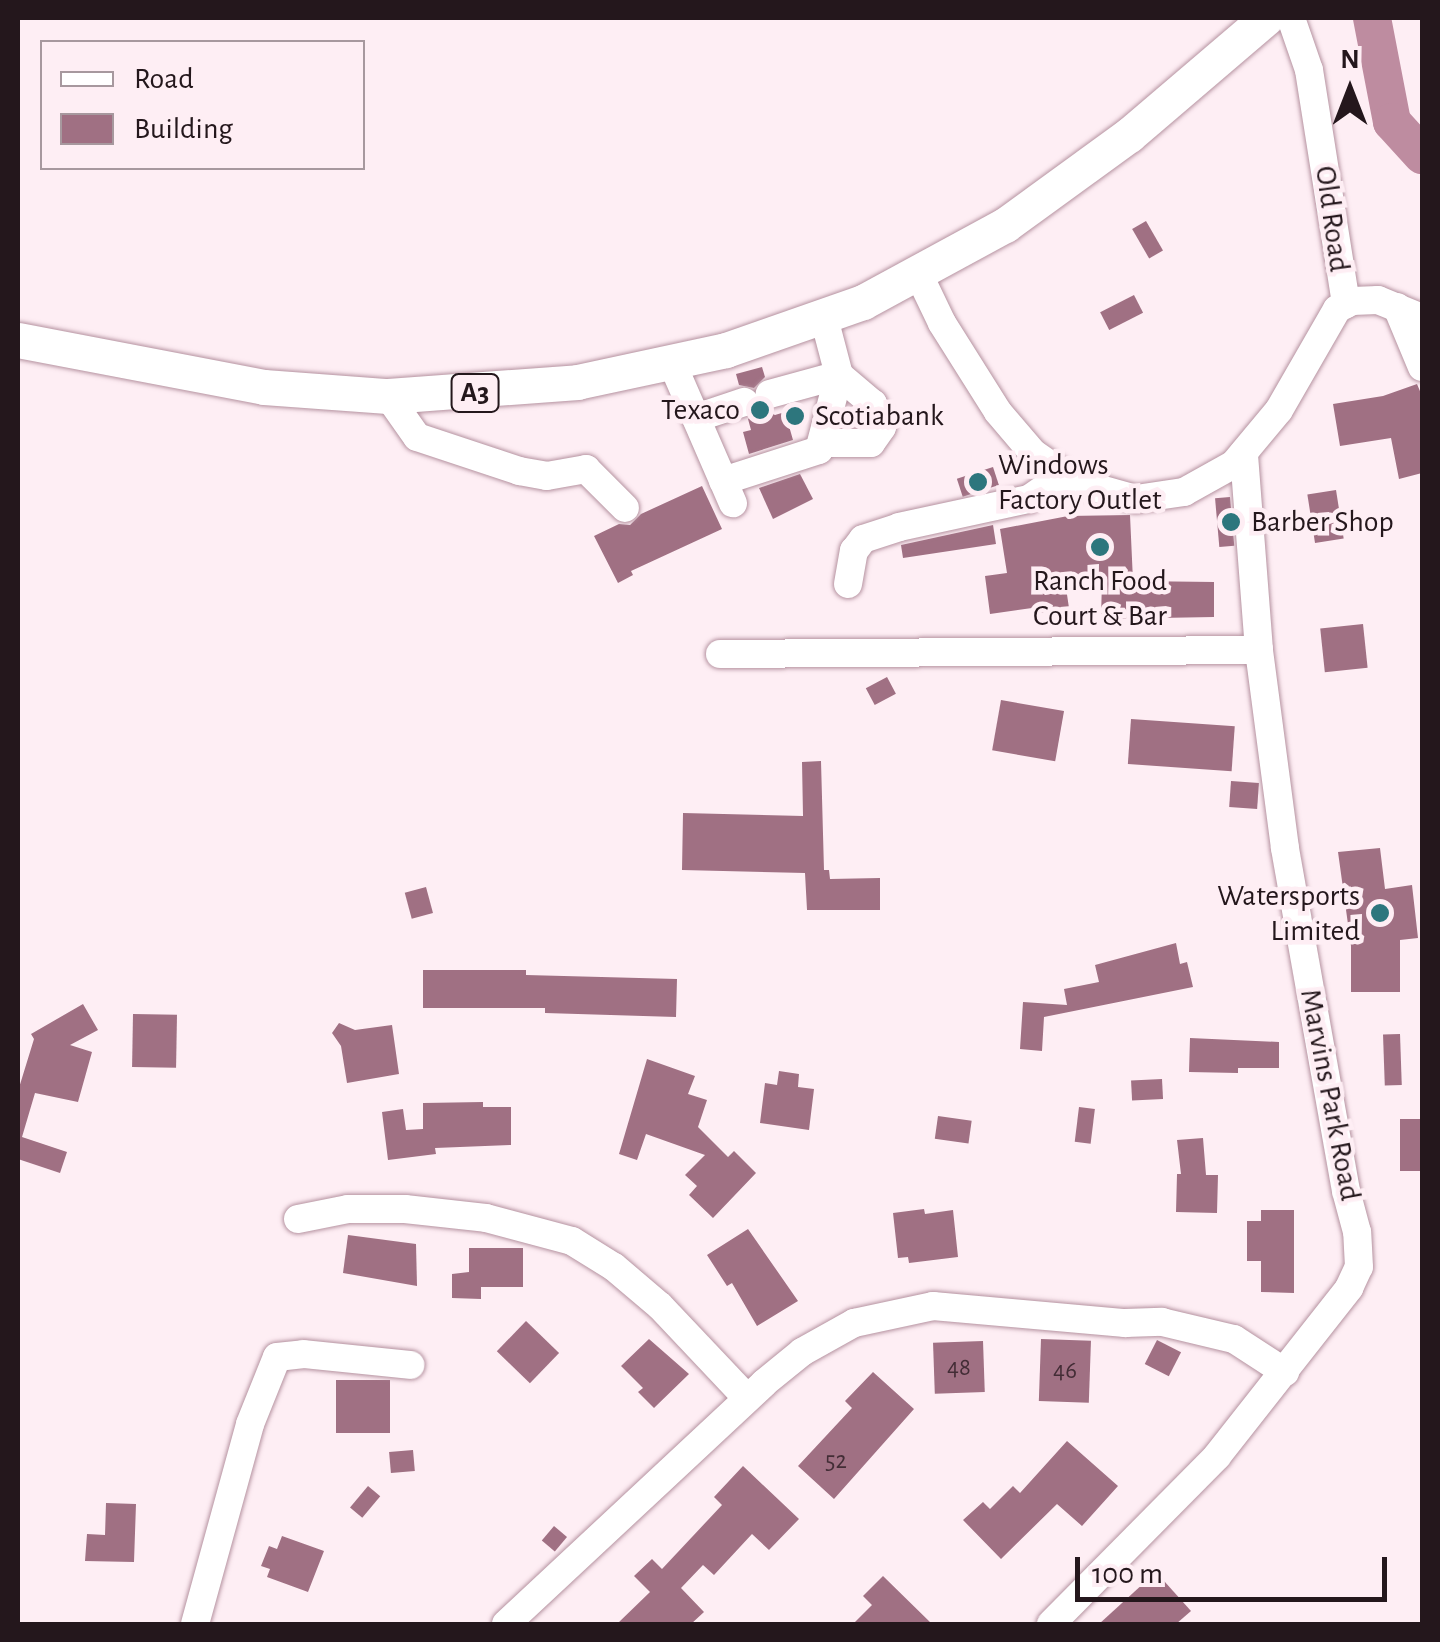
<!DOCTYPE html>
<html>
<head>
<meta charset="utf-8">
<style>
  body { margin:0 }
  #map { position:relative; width:1440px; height:1642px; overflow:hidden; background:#feeef4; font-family:"Alegreya Sans",sans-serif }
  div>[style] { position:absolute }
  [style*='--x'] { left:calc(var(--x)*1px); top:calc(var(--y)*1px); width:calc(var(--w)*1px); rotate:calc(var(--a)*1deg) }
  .river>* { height:38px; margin:-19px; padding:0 19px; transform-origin:19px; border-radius:19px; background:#be8ca0 }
  .building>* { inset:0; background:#a07083; transform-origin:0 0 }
  .roads { filter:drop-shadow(0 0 2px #b592a0) drop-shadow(0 0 2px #b592a0) }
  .minor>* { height:28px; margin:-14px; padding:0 14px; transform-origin:14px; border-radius:14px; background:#fff }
  .major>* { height:35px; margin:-17.5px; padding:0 17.5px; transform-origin:17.5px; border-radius:17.5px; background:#fff }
  .dots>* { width:28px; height:28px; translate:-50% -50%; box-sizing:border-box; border:5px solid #feeef4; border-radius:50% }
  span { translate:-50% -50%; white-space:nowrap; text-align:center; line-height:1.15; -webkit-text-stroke:9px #feeef4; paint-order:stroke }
  .number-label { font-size:25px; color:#432d36 }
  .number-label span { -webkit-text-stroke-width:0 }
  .shield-label span { padding:2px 8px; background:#feeef4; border:2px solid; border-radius:8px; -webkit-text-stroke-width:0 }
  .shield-label { font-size:28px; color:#24171c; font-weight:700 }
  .street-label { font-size:30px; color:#24171c }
  .poi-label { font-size:30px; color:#24171c }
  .right { translate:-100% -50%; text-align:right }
  .left { translate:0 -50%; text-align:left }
  .frame { position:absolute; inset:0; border:20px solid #24171c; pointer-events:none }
  .legend { position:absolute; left:40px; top:40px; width:325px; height:130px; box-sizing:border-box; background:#feeef4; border:2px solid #a7989e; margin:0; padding:12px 18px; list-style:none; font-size:30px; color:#24171c }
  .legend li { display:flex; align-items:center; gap:20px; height:50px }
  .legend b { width:50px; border:2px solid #a7989e }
  .north { position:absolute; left:1300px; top:40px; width:100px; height:100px; -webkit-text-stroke:8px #feeef4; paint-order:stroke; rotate:0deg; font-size:28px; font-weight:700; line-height:40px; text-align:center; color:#24171c }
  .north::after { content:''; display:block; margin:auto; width:35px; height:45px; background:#24171c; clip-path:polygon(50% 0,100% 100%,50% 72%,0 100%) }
  .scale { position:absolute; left:1075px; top:1557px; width:312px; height:45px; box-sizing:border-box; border:5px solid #24171c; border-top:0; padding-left:12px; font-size:30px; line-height:35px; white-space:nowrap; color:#24171c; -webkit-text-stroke:8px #feeef4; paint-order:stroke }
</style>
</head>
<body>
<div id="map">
  <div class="river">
    <div style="--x:1372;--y:18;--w:106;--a:79.1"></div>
    <div style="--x:1392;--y:122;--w:45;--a:47.7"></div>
  </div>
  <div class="building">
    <div style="left:1146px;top:221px;width:34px;height:16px;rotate:60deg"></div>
    <div style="left:1134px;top:295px;width:20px;height:38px;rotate:63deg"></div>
    <div style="clip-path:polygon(762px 367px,765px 377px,754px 388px,739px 385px,736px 374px)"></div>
    <div style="clip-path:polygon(1417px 384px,1422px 396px,1422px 473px,1399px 479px,1391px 438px,1340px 446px,1333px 404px,1383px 396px)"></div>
    <div style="clip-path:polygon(760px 408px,775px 415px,785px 412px,793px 440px,749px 454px,743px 432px,751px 430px,748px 419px)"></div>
    <div style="left:993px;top:467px;width:19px;height:38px;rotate:72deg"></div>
    <div style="clip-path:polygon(800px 474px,813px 499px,773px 519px,759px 488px)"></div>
    <div style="clip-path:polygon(702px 486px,722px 529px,631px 571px,633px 575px,618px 583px,594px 536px,619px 524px,630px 525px,641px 514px)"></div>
    <div style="left:1336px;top:490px;width:49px;height:29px;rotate:81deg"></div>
    <div style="left:1230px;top:497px;width:49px;height:15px;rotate:85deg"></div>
    <div style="clip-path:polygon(1130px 515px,1133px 581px,1214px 582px,1214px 617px,1101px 619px,1102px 579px,1065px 581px,1069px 608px,1040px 613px,1039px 607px,990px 614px,985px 576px,1007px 573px,1000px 529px,1068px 516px)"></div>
    <div style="clip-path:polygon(993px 525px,996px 544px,903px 558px,901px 545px)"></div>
    <div style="left:1363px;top:624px;width:44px;height:43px;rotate:84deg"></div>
    <div style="left:887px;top:677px;width:19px;height:24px;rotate:62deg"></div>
    <div style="left:1001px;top:700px;width:64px;height:51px;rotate:10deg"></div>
    <div style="left:1131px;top:719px;width:104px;height:45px;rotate:4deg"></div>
    <div style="clip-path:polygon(821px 761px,824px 870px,829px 870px,830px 879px,880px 878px,880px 910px,807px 910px,805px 873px,682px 870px,683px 813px,803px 816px,802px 762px)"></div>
    <div style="left:1231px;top:781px;width:28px;height:26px;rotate:4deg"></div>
    <div style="clip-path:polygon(1380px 848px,1385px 889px,1412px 885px,1418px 938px,1400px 940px,1400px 992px,1351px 992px,1351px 946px,1338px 852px)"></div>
    <div style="left:426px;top:887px;width:27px;height:22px;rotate:75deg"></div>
    <div style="clip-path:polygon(1176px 943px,1180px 964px,1187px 962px,1193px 987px,1044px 1017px,1042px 1051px,1020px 1049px,1023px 1002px,1067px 1005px,1064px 989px,1099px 982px,1095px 965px)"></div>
    <div style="clip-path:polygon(423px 970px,526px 970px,526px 975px,677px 979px,676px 1017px,545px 1013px,545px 1008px,423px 1008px)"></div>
    <div style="clip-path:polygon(83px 1004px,98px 1030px,70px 1045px,92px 1052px,78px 1102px,35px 1093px,22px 1137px,67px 1152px,60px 1173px,18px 1159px,18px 1091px,34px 1039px,31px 1034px)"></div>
    <div style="left:133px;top:1014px;width:44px;height:53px;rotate:1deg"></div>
    <div style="clip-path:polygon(339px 1023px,355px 1030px,392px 1025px,399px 1074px,347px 1083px,341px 1046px,332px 1033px)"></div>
    <div style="left:1400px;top:1034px;width:51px;height:17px;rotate:88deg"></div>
    <div style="clip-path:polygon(1190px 1038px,1279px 1042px,1279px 1068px,1238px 1068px,1238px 1073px,1189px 1072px)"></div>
    <div style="clip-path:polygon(647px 1059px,695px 1076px,688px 1094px,707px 1100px,698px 1127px,728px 1157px,734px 1151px,756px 1173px,713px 1218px,689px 1195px,697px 1186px,685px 1175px,705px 1155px,646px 1134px,637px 1160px,619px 1154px)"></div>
    <div style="clip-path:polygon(779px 1071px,799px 1074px,798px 1087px,814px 1089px,809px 1130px,760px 1123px,765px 1083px,777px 1085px)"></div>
    <div style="left:1162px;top:1079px;width:20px;height:31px;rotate:87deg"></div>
    <div style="clip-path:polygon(483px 1102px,483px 1107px,511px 1107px,511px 1145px,435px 1148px,436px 1154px,388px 1160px,382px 1112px,403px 1109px,406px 1130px,423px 1129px,423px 1103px)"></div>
    <div style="left:1079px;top:1107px;width:16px;height:35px;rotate:7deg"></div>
    <div style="left:938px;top:1116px;width:34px;height:23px;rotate:8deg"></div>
    <div style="left:1422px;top:1119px;width:52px;height:22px;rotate:90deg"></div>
    <div style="clip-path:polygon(1203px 1138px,1206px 1175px,1218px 1175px,1217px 1213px,1176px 1212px,1177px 1174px,1181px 1174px,1177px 1140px)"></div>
    <div style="clip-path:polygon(924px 1209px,925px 1214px,953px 1210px,958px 1257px,909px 1263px,908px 1257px,898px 1258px,893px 1213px)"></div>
    <div style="clip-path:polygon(1261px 1210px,1294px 1210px,1294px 1293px,1261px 1292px,1261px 1261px,1247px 1261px,1247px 1221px,1261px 1221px)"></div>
    <div style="clip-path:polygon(748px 1229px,798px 1301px,757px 1326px,732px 1283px,727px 1286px,707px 1255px)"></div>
    <div style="clip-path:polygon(348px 1235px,416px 1244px,417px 1286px,343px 1273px)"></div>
    <div style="clip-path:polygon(469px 1248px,523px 1248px,523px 1287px,481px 1287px,481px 1299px,452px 1298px,452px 1274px,469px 1272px)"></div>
    <div style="left:526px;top:1321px;width:46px;height:42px;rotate:44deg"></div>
    <div style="clip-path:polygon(649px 1339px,689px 1374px,654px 1408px,638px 1392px,643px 1388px,621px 1366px)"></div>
    <div style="left:1041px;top:1339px;width:50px;height:62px;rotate:2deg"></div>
    <div style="left:1157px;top:1340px;width:27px;height:27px;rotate:27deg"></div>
    <div style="left:983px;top:1341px;width:51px;height:50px;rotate:88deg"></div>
    <div style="clip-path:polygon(873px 1372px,914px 1409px,834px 1499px,798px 1466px,852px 1408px,845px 1401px)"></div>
    <div style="left:336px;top:1380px;width:54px;height:53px"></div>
    <div style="clip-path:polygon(1067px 1441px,1118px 1486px,1082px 1526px,1057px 1504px,1001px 1559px,963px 1520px,983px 1502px,990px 1509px,1013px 1486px,1020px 1493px)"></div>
    <div style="left:413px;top:1450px;width:21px;height:24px;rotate:85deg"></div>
    <div style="clip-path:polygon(743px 1466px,799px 1519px,769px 1550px,752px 1534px,714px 1575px,703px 1565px,681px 1588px,704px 1612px,691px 1624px,617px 1624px,650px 1592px,634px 1576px,652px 1559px,662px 1569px,722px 1505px,714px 1497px)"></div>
    <div style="left:368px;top:1486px;width:16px;height:28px;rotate:40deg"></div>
    <div style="clip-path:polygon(106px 1503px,136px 1504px,134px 1562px,85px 1561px,87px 1534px,105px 1535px)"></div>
    <div style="left:554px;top:1526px;width:17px;height:19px;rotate:40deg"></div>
    <div style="clip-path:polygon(282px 1536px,324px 1551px,308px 1592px,267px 1577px,270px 1569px,261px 1566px,269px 1546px,277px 1549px)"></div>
    <div style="clip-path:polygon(1156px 1572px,1191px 1611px,1176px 1624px,1099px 1624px)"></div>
    <div style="clip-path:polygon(883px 1576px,932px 1624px,853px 1624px,872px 1605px,863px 1596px)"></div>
  </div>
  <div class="roads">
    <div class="minor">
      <div style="--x:1291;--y:18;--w:55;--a:70.9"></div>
      <div style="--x:1309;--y:70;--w:237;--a:81"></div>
      <div style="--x:919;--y:275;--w:53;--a:64.4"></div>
      <div style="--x:942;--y:323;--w:105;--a:57.8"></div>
      <div style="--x:998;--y:412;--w:54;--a:49.5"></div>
      <div style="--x:1033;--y:453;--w:51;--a:34.6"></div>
      <div style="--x:1075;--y:482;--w:63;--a:15.6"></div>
      <div style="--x:1136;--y:499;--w:49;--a:-8.3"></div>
      <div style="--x:1184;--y:492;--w:57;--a:-29.2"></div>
      <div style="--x:1234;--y:464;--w:70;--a:-50.2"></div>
      <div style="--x:1279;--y:410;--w:116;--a:-60.1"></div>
      <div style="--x:1337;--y:309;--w:17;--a:-28"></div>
      <div style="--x:1352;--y:301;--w:26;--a:-2"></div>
      <div style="--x:1378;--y:300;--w:48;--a:22.2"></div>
      <div style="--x:1397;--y:307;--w:65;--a:67.4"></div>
      <div style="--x:672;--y:363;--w:153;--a:66.5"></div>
      <div style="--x:388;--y:396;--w:50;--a:54.7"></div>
      <div style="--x:417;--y:437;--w:108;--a:18.4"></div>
      <div style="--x:519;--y:471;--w:28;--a:10"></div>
      <div style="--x:547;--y:476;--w:40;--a:-10"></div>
      <div style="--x:586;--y:469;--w:55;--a:45"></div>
      <div style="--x:696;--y:418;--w:51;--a:-18.4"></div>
      <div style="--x:822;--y:443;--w:49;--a:0"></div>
      <div style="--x:871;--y:443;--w:19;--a:-55"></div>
      <div style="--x:882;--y:427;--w:25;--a:-111"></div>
      <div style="--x:873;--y:404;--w:45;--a:-139.5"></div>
      <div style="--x:839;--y:375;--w:59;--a:-104.7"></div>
      <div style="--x:723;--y:481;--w:101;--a:-17.9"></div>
      <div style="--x:819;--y:450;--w:78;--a:-75.1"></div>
      <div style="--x:839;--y:375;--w:72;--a:164.6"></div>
      <div style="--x:848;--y:584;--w:34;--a:-80"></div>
      <div style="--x:854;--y:551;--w:15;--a:-53"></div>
      <div style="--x:863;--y:539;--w:38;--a:-18"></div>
      <div style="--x:899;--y:527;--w:133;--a:-12.2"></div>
      <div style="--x:1029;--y:499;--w:40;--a:-34.9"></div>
      <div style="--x:720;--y:654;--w:539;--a:-0.43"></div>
      <div style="--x:298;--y:1219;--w:51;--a:-11.3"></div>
      <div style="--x:348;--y:1209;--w:57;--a:0"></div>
      <div style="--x:405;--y:1209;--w:81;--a:6.3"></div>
      <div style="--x:486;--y:1218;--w:89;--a:15"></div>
      <div style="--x:572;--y:1241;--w:49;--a:31.8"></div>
      <div style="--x:614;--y:1267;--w:60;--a:40.3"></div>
      <div style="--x:660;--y:1306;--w:127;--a:46.6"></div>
      <div style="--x:195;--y:1624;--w:207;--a:-74.6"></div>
      <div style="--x:250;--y:1424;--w:72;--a:-68.1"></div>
      <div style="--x:277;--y:1357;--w:27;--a:-6"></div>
      <div style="--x:304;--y:1354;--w:107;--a:5.9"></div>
      <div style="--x:506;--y:1624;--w:353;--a:-43"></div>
      <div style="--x:764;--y:1383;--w:49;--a:-39.2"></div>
      <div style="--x:802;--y:1352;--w:60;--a:-29.1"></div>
      <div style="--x:854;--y:1323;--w:81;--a:-12.1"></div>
      <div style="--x:933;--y:1306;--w:193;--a:5.1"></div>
      <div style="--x:1125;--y:1323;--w:37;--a:-2"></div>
      <div style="--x:1162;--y:1322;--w:74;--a:13.3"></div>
      <div style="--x:1234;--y:1339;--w:61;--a:32.9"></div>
      <div style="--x:1051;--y:1624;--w:236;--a:-45.3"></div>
      <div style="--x:1217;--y:1456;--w:214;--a:-51.8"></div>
      <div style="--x:1349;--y:1288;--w:23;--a:-65"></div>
      <div style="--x:1359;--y:1267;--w:35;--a:-93"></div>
      <div style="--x:1357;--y:1232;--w:42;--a:-105"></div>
      <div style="--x:1346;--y:1191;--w:348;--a:-100.1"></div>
      <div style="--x:1285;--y:848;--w:200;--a:-97.5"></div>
      <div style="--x:1259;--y:650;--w:198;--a:-94.4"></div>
    </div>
    <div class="major">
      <div style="--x:18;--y:340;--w:250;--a:10.8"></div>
      <div style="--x:264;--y:387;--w:124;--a:4.2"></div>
      <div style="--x:388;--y:396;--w:190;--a:-4.2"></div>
      <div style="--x:577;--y:382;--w:152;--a:-12.1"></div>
      <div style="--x:726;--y:350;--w:145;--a:-19.3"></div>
      <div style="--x:863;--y:302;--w:162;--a:-28.5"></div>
      <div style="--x:1005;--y:225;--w:153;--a:-36"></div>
      <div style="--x:1129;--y:135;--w:180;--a:-40.5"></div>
    </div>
  </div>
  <div class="dots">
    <div style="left:760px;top:410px;background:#2d767d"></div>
    <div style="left:795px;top:416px;background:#2d767d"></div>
    <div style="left:978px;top:482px;background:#2d767d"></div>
    <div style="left:1231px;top:522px;background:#2d767d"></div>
    <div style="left:1100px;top:547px;background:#2d767d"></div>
    <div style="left:1380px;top:913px;background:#2d767d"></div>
  </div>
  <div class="number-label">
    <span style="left:959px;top:1368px">48</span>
    <span style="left:1065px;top:1371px">46</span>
    <span style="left:836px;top:1461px">52</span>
  </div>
  <div class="shield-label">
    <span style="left:475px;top:393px">A3</span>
  </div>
  <div class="street-label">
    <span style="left:1332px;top:219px;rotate:82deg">Old Road</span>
    <span style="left:1330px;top:1095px;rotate:79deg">Marvins Park Road</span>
  </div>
  <div class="poi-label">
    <span class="right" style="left:740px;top:410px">Texaco</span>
    <span class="left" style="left:815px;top:416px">Scotiabank</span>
    <span class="left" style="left:998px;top:482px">Windows<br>Factory Outlet</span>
    <span class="left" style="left:1251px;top:522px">Barber Shop</span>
    <span style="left:1100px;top:598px">Ranch Food<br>Court &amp; Bar</span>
    <span class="right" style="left:1360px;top:913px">Watersports<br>Limited</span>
  </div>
  <div class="frame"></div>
  <ul class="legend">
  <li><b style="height:12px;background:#fff"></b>Road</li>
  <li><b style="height:28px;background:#a07083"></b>Building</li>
  </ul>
  <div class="north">N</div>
  <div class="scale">100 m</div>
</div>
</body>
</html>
